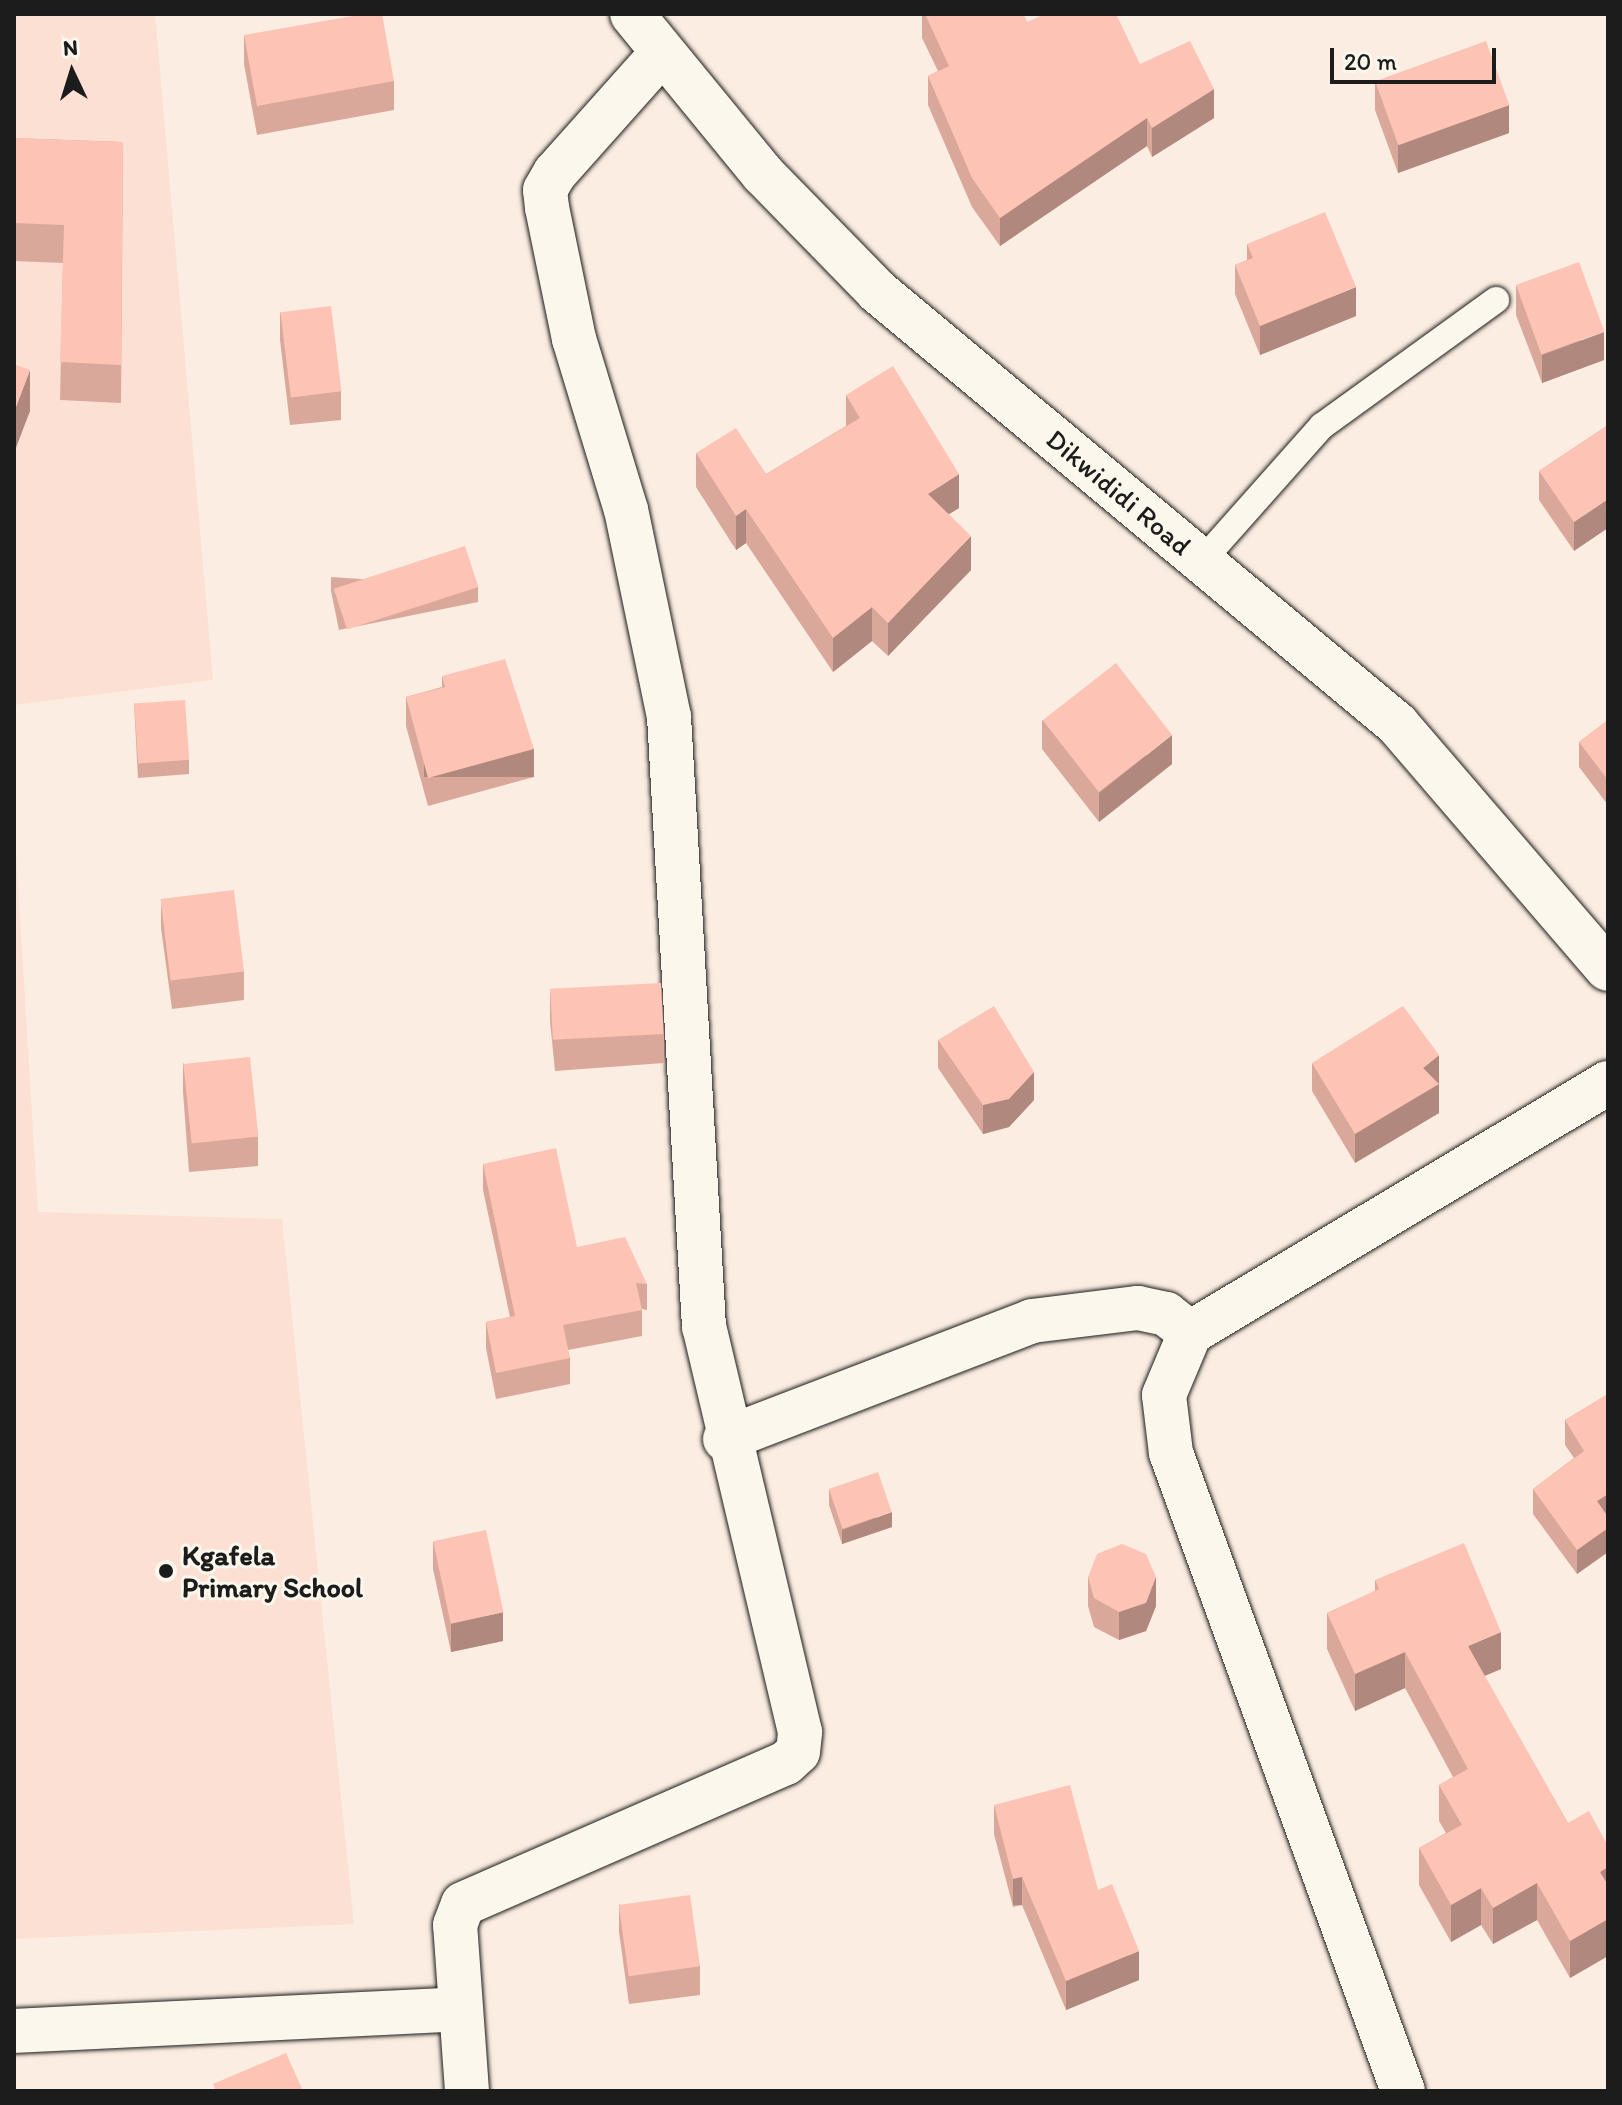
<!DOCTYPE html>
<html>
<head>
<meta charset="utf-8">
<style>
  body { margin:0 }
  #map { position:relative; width:1622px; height:2105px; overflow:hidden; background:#fbede1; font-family:Itim,sans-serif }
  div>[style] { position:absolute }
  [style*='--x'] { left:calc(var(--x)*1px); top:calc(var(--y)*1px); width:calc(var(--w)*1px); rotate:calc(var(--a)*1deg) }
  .built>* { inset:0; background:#fce0d4 }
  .roads { filter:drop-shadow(0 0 2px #1c1c1c) drop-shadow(0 0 2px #1c1c1c) }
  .service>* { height:26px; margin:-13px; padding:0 13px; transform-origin:13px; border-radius:13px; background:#fbf7ec }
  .minor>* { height:44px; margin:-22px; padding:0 22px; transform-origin:22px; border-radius:22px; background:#fbf7ec }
  .tertiary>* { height:44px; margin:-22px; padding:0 22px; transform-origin:22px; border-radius:22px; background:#fbf7ec }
  .wall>* { inset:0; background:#daa89b }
  .shaded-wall>* { inset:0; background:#b1887e; transform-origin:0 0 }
  .building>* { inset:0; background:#fdc3b4; transform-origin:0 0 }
  .dots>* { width:22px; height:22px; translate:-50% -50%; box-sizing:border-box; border:4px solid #fbf7ec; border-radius:50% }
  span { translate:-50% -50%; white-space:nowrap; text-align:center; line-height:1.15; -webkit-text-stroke:6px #fbf7ec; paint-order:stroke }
  .street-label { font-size:28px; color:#1c1c1c }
  .poi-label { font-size:28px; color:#1c1c1c; font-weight:700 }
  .left { translate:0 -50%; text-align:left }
  .frame { position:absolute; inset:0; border:16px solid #1c1c1c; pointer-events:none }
  .north { position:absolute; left:32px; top:32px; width:80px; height:80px; -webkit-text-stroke:6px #fbf7ec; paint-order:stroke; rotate:356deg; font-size:22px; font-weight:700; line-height:32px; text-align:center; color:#1c1c1c }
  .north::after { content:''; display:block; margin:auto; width:28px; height:36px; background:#1c1c1c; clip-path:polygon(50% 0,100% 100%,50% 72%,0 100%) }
  .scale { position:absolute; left:1330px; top:48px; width:166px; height:36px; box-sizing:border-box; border:4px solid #1c1c1c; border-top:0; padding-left:10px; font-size:24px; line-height:28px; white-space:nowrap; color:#1c1c1c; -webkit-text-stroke:6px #fbf7ec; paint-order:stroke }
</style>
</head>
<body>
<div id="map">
  <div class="built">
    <div style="clip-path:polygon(14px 14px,155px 14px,213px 680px,14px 705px)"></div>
    <div style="clip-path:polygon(14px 820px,38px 1212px,282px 1219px,354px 1924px,14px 1939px)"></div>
  </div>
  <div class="roads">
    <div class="service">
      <div style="--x:1202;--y:561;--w:181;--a:-48.4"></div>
      <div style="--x:1322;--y:426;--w:215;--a:-35.9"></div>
    </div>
    <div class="minor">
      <div style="--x:725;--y:1439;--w:329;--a:-21"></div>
      <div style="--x:1032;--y:1321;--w:107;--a:-7"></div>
      <div style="--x:1138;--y:1308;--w:29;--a:12"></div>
      <div style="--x:1166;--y:1314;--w:31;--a:38"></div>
      <div style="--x:14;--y:2031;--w:445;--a:-2.8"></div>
      <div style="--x:467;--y:2091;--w:166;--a:-94.1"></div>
      <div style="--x:455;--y:1925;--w:22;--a:-69"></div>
      <div style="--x:463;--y:1904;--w:352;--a:-23.6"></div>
      <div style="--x:786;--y:1763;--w:16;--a:-43"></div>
      <div style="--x:798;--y:1752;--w:20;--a:-84"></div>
      <div style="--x:800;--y:1732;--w:416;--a:-103.3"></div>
      <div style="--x:704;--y:1327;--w:611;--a:-93.28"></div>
      <div style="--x:669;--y:717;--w:211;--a:-101.7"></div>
      <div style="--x:626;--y:510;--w:179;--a:-106.9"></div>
      <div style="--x:574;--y:339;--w:134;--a:-101.6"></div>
      <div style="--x:547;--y:208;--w:18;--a:-96"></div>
      <div style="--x:545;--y:190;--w:20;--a:-60"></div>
      <div style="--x:555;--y:173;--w:159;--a:-48.3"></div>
      <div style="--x:1403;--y:2091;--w:679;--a:-109.98"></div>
      <div style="--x:1171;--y:1453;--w:58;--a:-96.9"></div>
      <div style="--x:1164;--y:1395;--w:67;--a:-67.2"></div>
      <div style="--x:1190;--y:1333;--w:487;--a:-30.9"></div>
    </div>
    <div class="tertiary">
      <div style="--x:632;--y:14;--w:207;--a:50.7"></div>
      <div style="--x:763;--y:174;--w:163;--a:45.7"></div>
      <div style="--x:877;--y:291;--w:677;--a:39.78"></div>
      <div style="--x:1397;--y:724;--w:323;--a:49.3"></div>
    </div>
  </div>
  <div class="wall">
    <div style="clip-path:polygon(922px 14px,1023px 14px,1027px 22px,1140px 64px,1214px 118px,1152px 157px,1147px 146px,1000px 246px,972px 207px,928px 105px,928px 76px,938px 71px,922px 38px)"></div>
    <div style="clip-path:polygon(244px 35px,394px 81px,394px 110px,257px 135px,244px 64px)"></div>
    <div style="clip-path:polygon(1375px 82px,1509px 133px,1398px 173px,1375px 110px)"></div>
    <div style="clip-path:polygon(14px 138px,123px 142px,121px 403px,60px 400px,63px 263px,14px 261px)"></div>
    <div style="clip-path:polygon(1247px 244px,1356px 316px,1260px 355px,1235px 294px,1235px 265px,1247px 260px)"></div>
    <div style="clip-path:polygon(1516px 286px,1604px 360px,1542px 383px,1516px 315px)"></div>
    <div style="clip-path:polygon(280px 312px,341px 391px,341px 420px,290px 425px,280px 340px)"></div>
    <div style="clip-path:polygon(846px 395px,959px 508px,949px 514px,971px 570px,888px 656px,872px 641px,833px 672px,746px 543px,736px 550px,696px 487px,696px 453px,766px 474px,846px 426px)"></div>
    <div style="clip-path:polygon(1608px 425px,1574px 551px,1539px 500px,1539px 471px)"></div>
    <div style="clip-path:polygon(331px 577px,478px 587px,478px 602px,339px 630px,331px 591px)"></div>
    <div style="clip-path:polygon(442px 676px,534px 777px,428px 806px,406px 726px,406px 697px,442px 687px)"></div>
    <div style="clip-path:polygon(134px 703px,189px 760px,189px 774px,138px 778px)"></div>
    <div style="clip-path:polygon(1042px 720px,1172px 764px,1099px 822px,1042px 749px)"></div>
    <div style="clip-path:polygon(1608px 720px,1608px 805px,1579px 767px,1579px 742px)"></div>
    <div style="clip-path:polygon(161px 899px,244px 971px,244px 1000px,172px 1009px,161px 928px)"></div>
    <div style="clip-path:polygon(550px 992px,664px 1034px,664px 1063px,555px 1071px,550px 1021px)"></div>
    <div style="clip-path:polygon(938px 1040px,1034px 1100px,1009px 1127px,983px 1134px,938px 1068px)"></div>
    <div style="clip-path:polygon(183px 1063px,258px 1137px,258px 1166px,189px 1172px,183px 1092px)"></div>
    <div style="clip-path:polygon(1312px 1063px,1439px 1083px,1439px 1113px,1355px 1163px,1312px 1091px)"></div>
    <div style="clip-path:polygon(483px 1164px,577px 1247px,647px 1284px,647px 1310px,642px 1309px,642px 1336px,568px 1350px,570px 1358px,570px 1384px,496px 1399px,486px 1348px,486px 1322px,510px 1317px,483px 1190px)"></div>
    <div style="clip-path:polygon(1608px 1394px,1608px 1552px,1577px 1574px,1533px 1514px,1533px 1489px,1574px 1458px,1565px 1445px,1565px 1420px)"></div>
    <div style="clip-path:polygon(829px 1490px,892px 1527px,842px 1544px,829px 1505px)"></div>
    <div style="clip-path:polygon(433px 1541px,503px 1641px,451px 1652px,433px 1569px)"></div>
    <div style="clip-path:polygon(1088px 1577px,1156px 1606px,1146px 1631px,1119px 1640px,1094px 1627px,1088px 1606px)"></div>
    <div style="clip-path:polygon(1375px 1580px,1501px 1669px,1484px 1676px,1568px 1823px,1608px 1846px,1608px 1956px,1570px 1978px,1537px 1920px,1493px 1944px,1481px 1925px,1451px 1942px,1419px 1885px,1419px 1848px,1446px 1833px,1439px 1821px,1439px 1785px,1453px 1777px,1405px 1688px,1355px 1711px,1327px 1649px,1327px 1613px,1375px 1591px)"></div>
    <div style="clip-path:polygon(994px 1805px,1098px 1890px,1139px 1980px,1066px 2010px,1022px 1905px,1013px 1907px,994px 1834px)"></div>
    <div style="clip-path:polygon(619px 1904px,700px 1966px,700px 1995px,629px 2004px,619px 1932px)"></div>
  </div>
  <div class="shaded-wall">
    <div style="clip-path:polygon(1214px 89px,1214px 118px,1152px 157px,1152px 128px)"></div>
    <div style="clip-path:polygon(1509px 105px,1509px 133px,1398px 173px,1398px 144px)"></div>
    <div style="clip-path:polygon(1147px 118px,1147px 146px,1000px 246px,1000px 218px)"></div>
    <div style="clip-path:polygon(1356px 287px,1356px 316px,1260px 355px,1260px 326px)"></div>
    <div style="clip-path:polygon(1604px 332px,1604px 360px,1542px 383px,1542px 355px)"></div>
    <div style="clip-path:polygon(30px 370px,30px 411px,14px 453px,14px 412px)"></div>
    <div style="clip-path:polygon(959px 474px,959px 508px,928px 527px,928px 494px)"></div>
    <div style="clip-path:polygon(1608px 499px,1608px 528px,1574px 551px,1574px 522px)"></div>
    <div style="clip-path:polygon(746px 509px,746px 543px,736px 550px,736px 516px)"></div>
    <div style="clip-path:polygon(971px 536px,971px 570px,888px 656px,888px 623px)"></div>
    <div style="clip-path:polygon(872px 607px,872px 641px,833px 672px,833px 638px)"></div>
    <div style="clip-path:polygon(1172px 735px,1172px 764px,1099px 822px,1099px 793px)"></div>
    <div style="left:534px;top:749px;width:28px;height:110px;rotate:90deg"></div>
    <div style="clip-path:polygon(1439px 1055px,1439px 1083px,1436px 1086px,1439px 1084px,1439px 1113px,1355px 1163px,1355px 1134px,1423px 1068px)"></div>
    <div style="clip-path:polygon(1034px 1072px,1034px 1100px,1009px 1127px,983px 1134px,983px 1105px)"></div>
    <div style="clip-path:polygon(1608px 1494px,1608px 1519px,1597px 1501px)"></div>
    <div style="clip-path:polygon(892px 1512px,892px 1527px,842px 1544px,842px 1530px)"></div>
    <div style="clip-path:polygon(1608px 1528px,1608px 1552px,1577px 1574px,1577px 1550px)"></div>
    <div style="clip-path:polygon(1156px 1577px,1156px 1606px,1146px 1631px,1119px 1640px,1119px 1612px)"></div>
    <div style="clip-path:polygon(503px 1612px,503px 1641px,451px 1652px,451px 1624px)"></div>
    <div style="clip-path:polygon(1501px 1632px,1501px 1669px,1468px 1683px,1468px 1646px)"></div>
    <div style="clip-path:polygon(1405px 1652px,1405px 1688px,1355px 1711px,1355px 1674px)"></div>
    <div style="clip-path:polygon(1608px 1867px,1608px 1904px,1600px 1872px)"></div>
    <div style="left:1022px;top:1877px;width:28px;height:9px;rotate:90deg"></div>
    <div style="clip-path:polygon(1537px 1883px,1537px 1920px,1493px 1944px,1493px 1908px)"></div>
    <div style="clip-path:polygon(1481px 1888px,1481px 1925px,1451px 1942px,1451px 1905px)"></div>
    <div style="clip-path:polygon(1608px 1919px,1608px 1956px,1570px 1978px,1570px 1941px)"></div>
    <div style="clip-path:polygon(1139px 1951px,1139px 1980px,1066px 2010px,1066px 1981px)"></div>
  </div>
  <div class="building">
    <div style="clip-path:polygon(364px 14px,382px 14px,394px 81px,257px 106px,244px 35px)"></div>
    <div style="clip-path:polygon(925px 14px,1023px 14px,1027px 22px,1045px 14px,1116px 14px,1140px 64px,1190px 41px,1214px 89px,1152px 128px,1147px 118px,1000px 218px,972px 178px,928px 76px,949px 66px)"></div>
    <div style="left:1486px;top:41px;width:68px;height:118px;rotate:70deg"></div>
    <div style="clip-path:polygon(14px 138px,123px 142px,121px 365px,60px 362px,64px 225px,14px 223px)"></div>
    <div style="clip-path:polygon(1325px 212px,1356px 287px,1260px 326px,1235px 265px,1253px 258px,1247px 244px)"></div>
    <div style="left:1579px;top:262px;width:74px;height:67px;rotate:70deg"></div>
    <div style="left:331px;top:306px;width:86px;height:51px;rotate:83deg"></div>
    <div style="clip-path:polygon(14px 364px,30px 370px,14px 412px)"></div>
    <div style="clip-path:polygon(893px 366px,959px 474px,928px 494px,971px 536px,888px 623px,872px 607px,833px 638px,746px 509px,736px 516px,696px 453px,736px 428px,766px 474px,860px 418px,846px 395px)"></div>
    <div style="clip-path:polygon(1608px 425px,1608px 499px,1574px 522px,1539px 471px)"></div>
    <div style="left:465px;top:546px;width:43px;height:138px;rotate:72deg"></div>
    <div style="clip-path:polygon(505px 659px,534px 749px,428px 778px,406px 697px,445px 687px,442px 676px)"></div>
    <div style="left:1116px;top:663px;width:91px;height:93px;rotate:52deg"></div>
    <div style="left:185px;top:700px;width:60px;height:51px;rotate:86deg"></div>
    <div style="clip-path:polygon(1608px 720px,1608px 780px,1579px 742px)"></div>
    <div style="left:234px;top:890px;width:82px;height:74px;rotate:83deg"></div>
    <div style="left:661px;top:983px;width:51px;height:111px;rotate:87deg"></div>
    <div style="clip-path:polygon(994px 1006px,1034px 1072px,1009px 1099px,983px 1105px,938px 1040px)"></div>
    <div style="clip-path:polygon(1403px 1006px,1439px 1055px,1423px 1068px,1439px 1084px,1355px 1134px,1312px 1063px)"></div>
    <div style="left:250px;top:1057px;width:80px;height:67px;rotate:84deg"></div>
    <div style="clip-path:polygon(556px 1148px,577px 1247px,625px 1237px,647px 1284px,636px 1283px,642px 1310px,563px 1325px,570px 1358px,496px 1373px,486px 1322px,515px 1316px,483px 1164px)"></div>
    <div style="clip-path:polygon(1608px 1394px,1608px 1494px,1597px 1501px,1608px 1517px,1608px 1528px,1577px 1550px,1533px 1489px,1584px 1451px,1565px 1420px)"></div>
    <div style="left:878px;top:1472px;width:42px;height:52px;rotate:71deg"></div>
    <div style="left:486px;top:1530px;width:84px;height:54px;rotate:78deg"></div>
    <div style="clip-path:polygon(1464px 1543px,1501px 1632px,1468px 1646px,1568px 1823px,1589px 1811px,1608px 1846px,1608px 1867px,1600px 1872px,1608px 1885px,1608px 1919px,1570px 1941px,1537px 1883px,1493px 1908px,1481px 1888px,1451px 1905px,1419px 1848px,1462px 1825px,1439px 1785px,1468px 1769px,1405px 1652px,1355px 1674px,1327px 1613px,1379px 1589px,1375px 1580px)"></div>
    <div style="clip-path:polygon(1122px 1544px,1146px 1554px,1156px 1577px,1146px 1603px,1119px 1612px,1094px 1598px,1088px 1577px,1097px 1554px)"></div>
    <div style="clip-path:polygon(1070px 1785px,1098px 1890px,1112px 1884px,1139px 1951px,1066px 1981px,1022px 1877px,1013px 1879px,994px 1805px)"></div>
    <div style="left:690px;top:1895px;width:72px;height:72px;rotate:82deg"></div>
    <div style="clip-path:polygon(286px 2053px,303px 2091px,216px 2091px,213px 2084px)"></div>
  </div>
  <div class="dots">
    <div style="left:166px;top:1571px;background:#1c1c1c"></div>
  </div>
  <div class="street-label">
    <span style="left:1119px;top:492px;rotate:40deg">Dikwididi Road</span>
  </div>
  <div class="poi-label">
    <span class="left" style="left:182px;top:1571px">Kgafela<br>Primary School</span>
  </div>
  <div class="frame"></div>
  <div class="north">N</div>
  <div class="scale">20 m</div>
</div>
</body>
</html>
